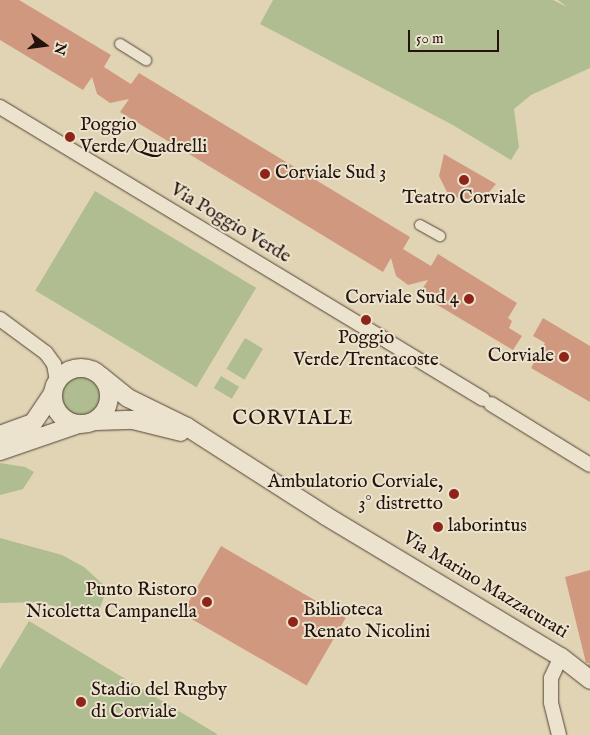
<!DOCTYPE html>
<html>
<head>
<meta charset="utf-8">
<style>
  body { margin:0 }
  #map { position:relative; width:590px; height:735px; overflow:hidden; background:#e1d4b4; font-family:"IM FELL English",serif }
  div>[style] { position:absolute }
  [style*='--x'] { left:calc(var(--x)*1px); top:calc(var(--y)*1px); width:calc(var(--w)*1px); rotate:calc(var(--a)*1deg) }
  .green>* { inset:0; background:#afbd90; transform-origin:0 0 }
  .round { border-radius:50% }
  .building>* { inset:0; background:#d0997f; transform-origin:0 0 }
  .tertiary-tunnel>* { height:18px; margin-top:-9px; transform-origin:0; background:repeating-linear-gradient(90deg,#bbad92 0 18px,transparent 0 27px) }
  .roads { filter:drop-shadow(0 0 1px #534336) drop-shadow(0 0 1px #534336) }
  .pedestrian>* { height:10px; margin:-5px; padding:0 5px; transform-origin:5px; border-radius:5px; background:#ece3ce }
  .minor>* { height:14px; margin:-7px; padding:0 7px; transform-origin:7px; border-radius:7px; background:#ece3ce }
  .tertiary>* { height:18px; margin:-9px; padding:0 9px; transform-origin:9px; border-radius:9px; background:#ece3ce }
  .tertiary>.ring { margin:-9px; padding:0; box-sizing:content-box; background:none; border:18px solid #ece3ce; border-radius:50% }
  .dots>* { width:14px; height:14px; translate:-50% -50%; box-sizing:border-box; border:2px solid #ece3ce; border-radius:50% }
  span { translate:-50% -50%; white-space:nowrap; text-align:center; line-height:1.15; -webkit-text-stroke:4px #ece3ce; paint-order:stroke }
  .poi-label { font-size:19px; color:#24130c }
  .left { translate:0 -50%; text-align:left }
  .right { translate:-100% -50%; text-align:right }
  .street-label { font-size:19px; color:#24130c }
  .quarter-label { font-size:21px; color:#24130c; letter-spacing:1px }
  .north { position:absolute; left:20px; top:20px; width:50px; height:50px; -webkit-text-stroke:4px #ece3ce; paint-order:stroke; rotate:104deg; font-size:14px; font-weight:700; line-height:20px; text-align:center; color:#24130c }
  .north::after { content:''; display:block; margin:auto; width:18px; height:22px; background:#24130c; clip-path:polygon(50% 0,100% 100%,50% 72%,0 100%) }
  .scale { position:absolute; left:408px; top:30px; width:91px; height:22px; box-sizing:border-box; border:2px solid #24130c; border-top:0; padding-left:6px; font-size:15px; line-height:18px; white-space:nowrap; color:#24130c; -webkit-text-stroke:4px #ece3ce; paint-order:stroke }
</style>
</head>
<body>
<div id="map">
  <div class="green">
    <div style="clip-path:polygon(273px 0,553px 0,567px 7px,558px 0,590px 0,590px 68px,531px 95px,514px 109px,519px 147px,511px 160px,451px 124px,260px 24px)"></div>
    <div style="left:95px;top:191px;width:188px;height:116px;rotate:31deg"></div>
    <div style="left:245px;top:338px;width:21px;height:36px;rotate:31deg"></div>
    <div style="left:221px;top:376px;width:21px;height:14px;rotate:31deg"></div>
    <div class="round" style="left:60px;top:377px;width:40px;height:40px"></div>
    <div style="clip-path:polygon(0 463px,25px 467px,34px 472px,23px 489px,0 495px)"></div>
    <div style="clip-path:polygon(0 538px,62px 555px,84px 567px,107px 588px,100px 608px,89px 615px,38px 602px,0 603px)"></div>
    <div style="clip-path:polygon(29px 621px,217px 734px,217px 735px,0 735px,0 669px)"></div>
  </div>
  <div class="building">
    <div style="clip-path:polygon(0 0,19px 0,111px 55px,104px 67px,126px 81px,131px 84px,139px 73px,410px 237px,403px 249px,421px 260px,431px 266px,438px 254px,517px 303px,508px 318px,512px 321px,509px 328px,522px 336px,513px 350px,419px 294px,428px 280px,408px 285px,396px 276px,391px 258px,383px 272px,120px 112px,129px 99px,110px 103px,97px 94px,92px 77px,83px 90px,0 40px)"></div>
    <div style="clip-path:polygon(444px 154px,496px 184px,484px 198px,473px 201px,454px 197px,447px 192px,439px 176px)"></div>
    <div style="clip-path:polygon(543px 318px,590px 346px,590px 402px,531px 368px,545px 343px,533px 336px)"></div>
    <div style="left:221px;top:546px;width:144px;height:78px;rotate:30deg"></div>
    <div style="clip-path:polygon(590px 570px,590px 663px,586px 663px,565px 577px)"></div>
  </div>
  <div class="tertiary-tunnel">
    <div style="--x:587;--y:666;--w:4;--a:34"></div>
  </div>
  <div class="roads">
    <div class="pedestrian">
      <div style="--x:120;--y:44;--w:31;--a:32"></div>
      <div style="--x:420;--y:225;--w:23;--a:29"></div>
    </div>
    <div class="minor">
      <div style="--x:0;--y:107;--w:564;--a:31.16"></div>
      <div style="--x:0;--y:319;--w:57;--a:36.5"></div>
      <div style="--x:46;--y:353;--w:14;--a:54"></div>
      <div style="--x:54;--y:364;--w:17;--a:80"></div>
      <div style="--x:491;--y:404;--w:116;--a:31.6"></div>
      <div style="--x:559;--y:735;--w:34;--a:-104"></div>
      <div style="--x:551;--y:702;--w:24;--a:-90"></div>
      <div style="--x:551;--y:678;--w:23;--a:-65"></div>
    </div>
    <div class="tertiary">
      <div class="ring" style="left:53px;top:368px;width:38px;height:38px"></div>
      <div style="--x:102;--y:377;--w:33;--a:39"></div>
      <div style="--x:128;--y:398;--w:66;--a:26.2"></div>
      <div style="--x:187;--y:427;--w:165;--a:32.6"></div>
      <div style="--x:326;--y:516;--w:274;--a:31"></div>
      <div style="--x:561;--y:657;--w:37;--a:38"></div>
      <div style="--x:96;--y:421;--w:37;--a:-2"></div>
      <div style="--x:133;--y:420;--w:49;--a:14"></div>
      <div style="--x:0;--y:435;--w:35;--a:-20"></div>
      <div style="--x:33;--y:423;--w:36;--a:-56"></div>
      <div style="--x:0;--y:451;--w:80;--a:-18.9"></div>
    </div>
  </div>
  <div class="dots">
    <div style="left:70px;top:137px;background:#8f2418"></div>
    <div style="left:265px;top:174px;background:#8f2418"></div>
    <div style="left:464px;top:180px;background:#8f2418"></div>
    <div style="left:469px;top:299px;background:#8f2418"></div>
    <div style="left:366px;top:320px;background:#8f2418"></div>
    <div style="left:564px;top:357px;background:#8f2418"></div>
    <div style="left:454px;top:494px;background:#8f2418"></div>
    <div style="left:438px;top:527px;background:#8f2418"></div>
    <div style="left:207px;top:602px;background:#8f2418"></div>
    <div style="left:293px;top:622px;background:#8f2418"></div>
    <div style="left:81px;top:702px;background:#8f2418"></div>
  </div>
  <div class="poi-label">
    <span class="left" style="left:80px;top:137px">Poggio<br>Verde/Quadrelli</span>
    <span class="left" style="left:275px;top:174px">Corviale Sud 3</span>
    <span style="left:464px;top:199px">Teatro Corviale</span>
    <span class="right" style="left:459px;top:299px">Corviale Sud 4</span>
    <span style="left:366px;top:350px">Poggio<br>Verde/Trentacoste</span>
    <span class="right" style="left:554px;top:357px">Corviale</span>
    <span class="right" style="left:443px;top:494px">Ambulatorio Corviale,<br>3° distretto</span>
    <span class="left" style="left:448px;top:527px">laborintus</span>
    <span class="right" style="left:197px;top:602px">Punto Ristoro<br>Nicoletta Campanella</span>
    <span class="left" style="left:303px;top:622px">Biblioteca<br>Renato Nicolini</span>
    <span class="left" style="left:91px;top:702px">Stadio del Rugby<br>di Corviale</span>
  </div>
  <div class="street-label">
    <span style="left:230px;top:224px;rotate:31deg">Via Poggio Verde</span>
    <span style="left:485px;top:586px;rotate:31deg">Via Marino Mazzacurati</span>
  </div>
  <div class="quarter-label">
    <span style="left:293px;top:419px">CORVIALE</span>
  </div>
  <div class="north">N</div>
  <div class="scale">50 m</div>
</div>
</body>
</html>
